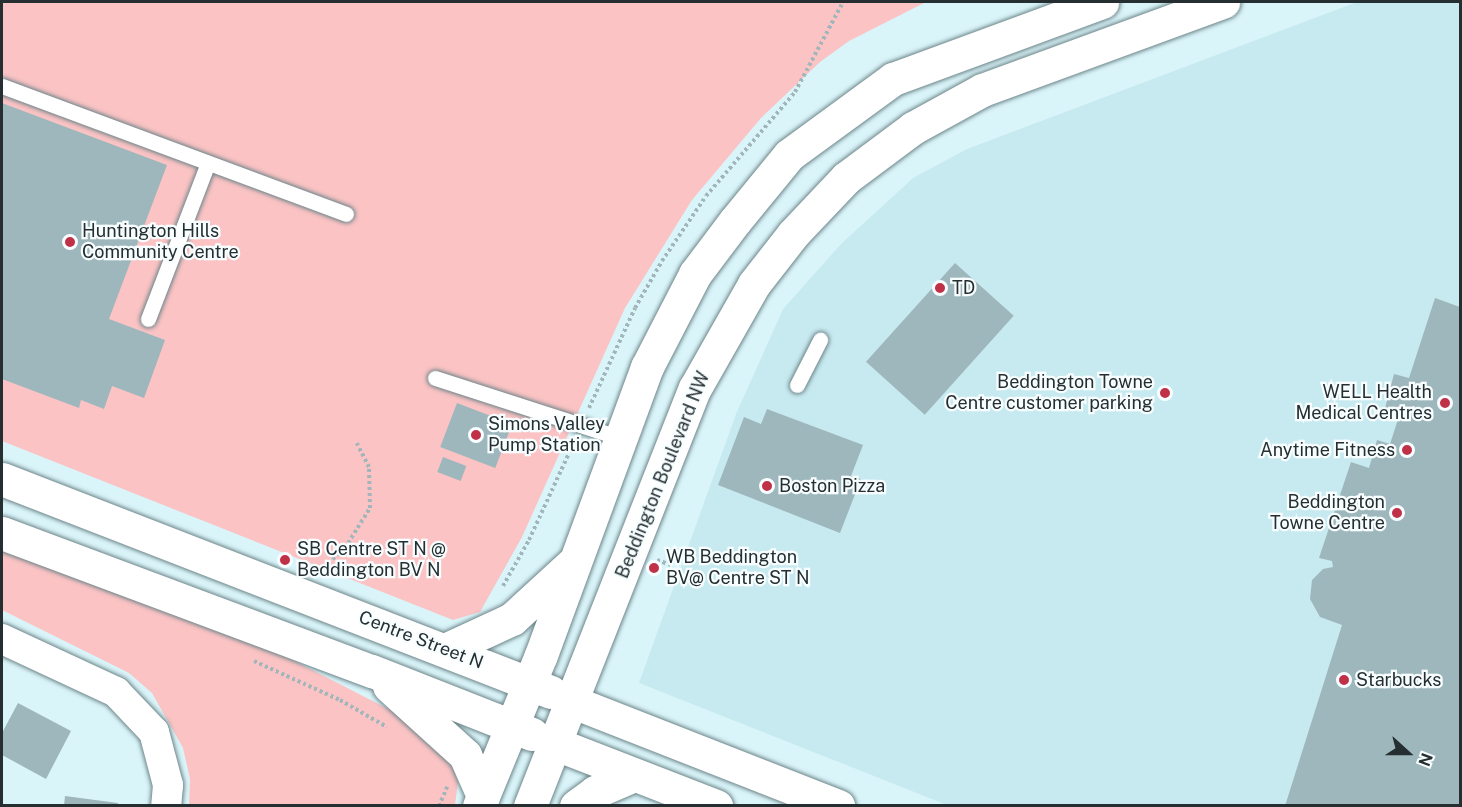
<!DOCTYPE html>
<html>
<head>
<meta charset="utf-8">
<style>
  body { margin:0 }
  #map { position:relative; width:1462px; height:807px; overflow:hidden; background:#daf5fa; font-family:"Public Sans",sans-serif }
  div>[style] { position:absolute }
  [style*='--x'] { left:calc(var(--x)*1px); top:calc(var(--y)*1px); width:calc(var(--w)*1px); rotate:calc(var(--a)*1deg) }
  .built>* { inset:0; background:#c7eaf0 }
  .green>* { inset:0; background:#fbc3c4 }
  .building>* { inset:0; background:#9eb7bc; transform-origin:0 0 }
  .path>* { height:4px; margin-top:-2px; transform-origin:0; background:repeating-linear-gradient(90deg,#a1b6ba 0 3px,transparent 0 6px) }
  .roads { filter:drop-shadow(0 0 2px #6d8589) drop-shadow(0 0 2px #6d8589) }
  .service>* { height:15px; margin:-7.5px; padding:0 7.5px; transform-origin:7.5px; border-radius:7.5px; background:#fff }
  .minor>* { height:30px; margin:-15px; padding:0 15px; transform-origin:15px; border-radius:15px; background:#fff }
  .tertiary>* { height:33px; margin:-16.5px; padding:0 16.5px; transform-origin:16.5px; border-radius:16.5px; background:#fff }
  .secondary>* { height:33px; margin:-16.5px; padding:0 16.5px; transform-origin:16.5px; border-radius:16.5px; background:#fff }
  .dots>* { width:16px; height:16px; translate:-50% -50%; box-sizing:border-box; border:3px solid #f8feff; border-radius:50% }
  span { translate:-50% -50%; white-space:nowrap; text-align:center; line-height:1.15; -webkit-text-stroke:4.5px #f8feff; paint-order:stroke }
  .poi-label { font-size:18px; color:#252f31 }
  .left { translate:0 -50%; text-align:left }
  .right { translate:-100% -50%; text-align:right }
  .street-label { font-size:18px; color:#252f31 }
  .frame { position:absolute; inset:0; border:3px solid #252f31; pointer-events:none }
  .north { position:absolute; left:1378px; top:723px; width:60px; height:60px; -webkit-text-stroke:4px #f8feff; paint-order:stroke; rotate:111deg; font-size:16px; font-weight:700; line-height:24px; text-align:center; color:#252f31 }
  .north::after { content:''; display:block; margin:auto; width:21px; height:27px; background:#252f31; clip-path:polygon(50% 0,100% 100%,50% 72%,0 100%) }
</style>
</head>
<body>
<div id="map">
  <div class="built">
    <div style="clip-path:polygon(1357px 2px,1460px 2px,1460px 805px,947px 805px,639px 683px,736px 414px,783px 309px,841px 244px,913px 178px,967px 149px)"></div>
  </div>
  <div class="green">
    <div style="clip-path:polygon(2px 2px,926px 2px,849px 41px,820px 62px,761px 118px,692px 200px,625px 308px,522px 537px,480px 612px,453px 620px,2px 441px)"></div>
    <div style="clip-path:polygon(2px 545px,275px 651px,404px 717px,450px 758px,458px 782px,455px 805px,189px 805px,190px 779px,183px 748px,152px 693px,129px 673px,2px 610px)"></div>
  </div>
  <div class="building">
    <div style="clip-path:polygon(2px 103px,167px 165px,109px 319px,165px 340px,144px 398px,112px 386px,104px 409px,81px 400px,79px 408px,2px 379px)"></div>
    <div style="left:955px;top:263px;width:79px;height:133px;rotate:42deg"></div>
    <div style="clip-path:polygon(1435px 298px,1460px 307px,1460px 806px,1285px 806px,1342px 625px,1320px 617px,1310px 599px,1312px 580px,1323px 569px,1333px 567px,1332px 561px,1319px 558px,1351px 462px,1369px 468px,1377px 440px,1390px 444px,1402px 407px,1384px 412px,1394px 374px,1409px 378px)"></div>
    <div style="left:457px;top:403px;width:59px;height:47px;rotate:21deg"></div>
    <div style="clip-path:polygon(767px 409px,863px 445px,851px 476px,861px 479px,840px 533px,718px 485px,744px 417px,761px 424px)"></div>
    <div style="left:443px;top:457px;width:25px;height:16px;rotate:21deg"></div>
    <div style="clip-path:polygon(18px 703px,71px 731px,46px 779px,2px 755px,2px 733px)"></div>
    <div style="clip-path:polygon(65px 796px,118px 803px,118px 806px,64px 806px)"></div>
  </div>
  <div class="path">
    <div style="--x:589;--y:408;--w:110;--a:-65.3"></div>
    <div style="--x:635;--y:308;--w:54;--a:-60.1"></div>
    <div style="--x:662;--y:261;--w:78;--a:-55.9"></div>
    <div style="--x:706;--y:196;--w:137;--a:-49.4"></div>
    <div style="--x:795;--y:92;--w:102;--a:-61.9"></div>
    <div style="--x:657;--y:560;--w:15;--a:20"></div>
    <div style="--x:319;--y:571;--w:35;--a:-41"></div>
    <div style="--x:345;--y:548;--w:47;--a:-58"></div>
    <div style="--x:370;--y:508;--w:41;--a:-91.4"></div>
    <div style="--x:369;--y:467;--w:28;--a:-117"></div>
    <div style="--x:503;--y:586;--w:53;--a:-60.5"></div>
    <div style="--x:529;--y:540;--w:108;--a:-65.3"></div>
    <div style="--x:254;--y:661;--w:94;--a:24.4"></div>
    <div style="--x:340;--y:700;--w:54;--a:29.9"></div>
    <div style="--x:439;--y:806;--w:21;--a:-67"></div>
  </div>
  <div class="roads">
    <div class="service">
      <div style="--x:2;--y:86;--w:367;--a:20.4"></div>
      <div style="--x:148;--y:319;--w:167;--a:-69"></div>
      <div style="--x:435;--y:378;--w:195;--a:17.9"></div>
      <div style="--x:797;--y:385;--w:51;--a:-62.9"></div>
    </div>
    <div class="minor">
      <div style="--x:2;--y:639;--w:126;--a:24.9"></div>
      <div style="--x:116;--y:692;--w:55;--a:46.5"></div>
      <div style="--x:154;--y:732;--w:55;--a:75.2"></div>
      <div style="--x:168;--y:785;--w:21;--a:95"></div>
    </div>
    <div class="tertiary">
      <div style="--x:573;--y:702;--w:285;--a:21.4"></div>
      <div style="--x:556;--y:744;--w:172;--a:21.2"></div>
    </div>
    <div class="secondary">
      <div style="--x:2;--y:479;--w:589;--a:21.21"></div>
      <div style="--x:2;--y:533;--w:395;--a:20.5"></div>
      <div style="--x:372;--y:671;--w:172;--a:21.5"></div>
      <div style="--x:447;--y:649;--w:72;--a:-24.8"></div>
      <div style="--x:512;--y:619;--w:81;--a:-42.5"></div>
      <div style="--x:389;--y:686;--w:103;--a:42.2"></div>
      <div style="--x:465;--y:755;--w:45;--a:66.3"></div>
      <div style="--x:479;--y:806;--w:163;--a:-67.7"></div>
      <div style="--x:541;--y:655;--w:307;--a:-69.8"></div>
      <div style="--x:647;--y:367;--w:105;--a:-62.7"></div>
      <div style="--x:695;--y:274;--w:66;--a:-53"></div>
      <div style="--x:735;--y:221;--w:85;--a:-50.7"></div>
      <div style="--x:789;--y:155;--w:129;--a:-36.2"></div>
      <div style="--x:893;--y:79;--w:223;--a:-20.2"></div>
      <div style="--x:530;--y:806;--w:449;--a:-68.5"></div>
      <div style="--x:695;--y:388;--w:120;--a:-60.4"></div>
      <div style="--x:754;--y:284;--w:63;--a:-52"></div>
      <div style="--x:793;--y:234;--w:77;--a:-46.6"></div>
      <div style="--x:846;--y:178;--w:84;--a:-36.7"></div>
      <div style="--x:913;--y:128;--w:79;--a:-28.8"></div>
      <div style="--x:982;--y:90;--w:257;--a:-20.1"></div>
      <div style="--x:576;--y:806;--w:24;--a:-36"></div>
      <div style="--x:595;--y:792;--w:43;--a:-23.6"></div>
    </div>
  </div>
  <div class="dots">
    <div style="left:70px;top:242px;background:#c03047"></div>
    <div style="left:940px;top:288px;background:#c03047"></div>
    <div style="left:1165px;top:393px;background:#c03047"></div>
    <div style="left:1445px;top:403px;background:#c03047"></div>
    <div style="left:476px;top:435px;background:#c03047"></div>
    <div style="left:1407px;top:450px;background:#c03047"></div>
    <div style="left:767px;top:486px;background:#c03047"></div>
    <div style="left:1397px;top:513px;background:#c03047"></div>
    <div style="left:285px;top:560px;background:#c03047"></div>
    <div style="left:654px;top:568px;background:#c03047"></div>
    <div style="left:1344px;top:680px;background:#c03047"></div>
  </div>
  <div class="poi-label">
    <span class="left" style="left:82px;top:242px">Huntington Hills<br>Community Centre</span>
    <span class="left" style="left:952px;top:288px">TD</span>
    <span class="right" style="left:1153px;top:393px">Beddington Towne<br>Centre customer parking</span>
    <span class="right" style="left:1432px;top:403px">WELL Health<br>Medical Centres</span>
    <span class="left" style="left:488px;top:435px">Simons Valley<br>Pump Station</span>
    <span class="right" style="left:1395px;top:450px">Anytime Fitness</span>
    <span class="left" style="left:779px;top:486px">Boston Pizza</span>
    <span class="right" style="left:1385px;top:513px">Beddington<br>Towne Centre</span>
    <span class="left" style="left:297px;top:560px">SB Centre ST N @<br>Beddington BV N</span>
    <span class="left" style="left:666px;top:568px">WB Beddington<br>BV@ Centre ST N</span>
    <span class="left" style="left:1356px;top:680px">Starbucks</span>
  </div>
  <div class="street-label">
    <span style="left:663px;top:475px;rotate:-68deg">Beddington Boulevard NW</span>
    <span style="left:421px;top:640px;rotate:21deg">Centre Street N</span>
  </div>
  <div class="frame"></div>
  <div class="north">N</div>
</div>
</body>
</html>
